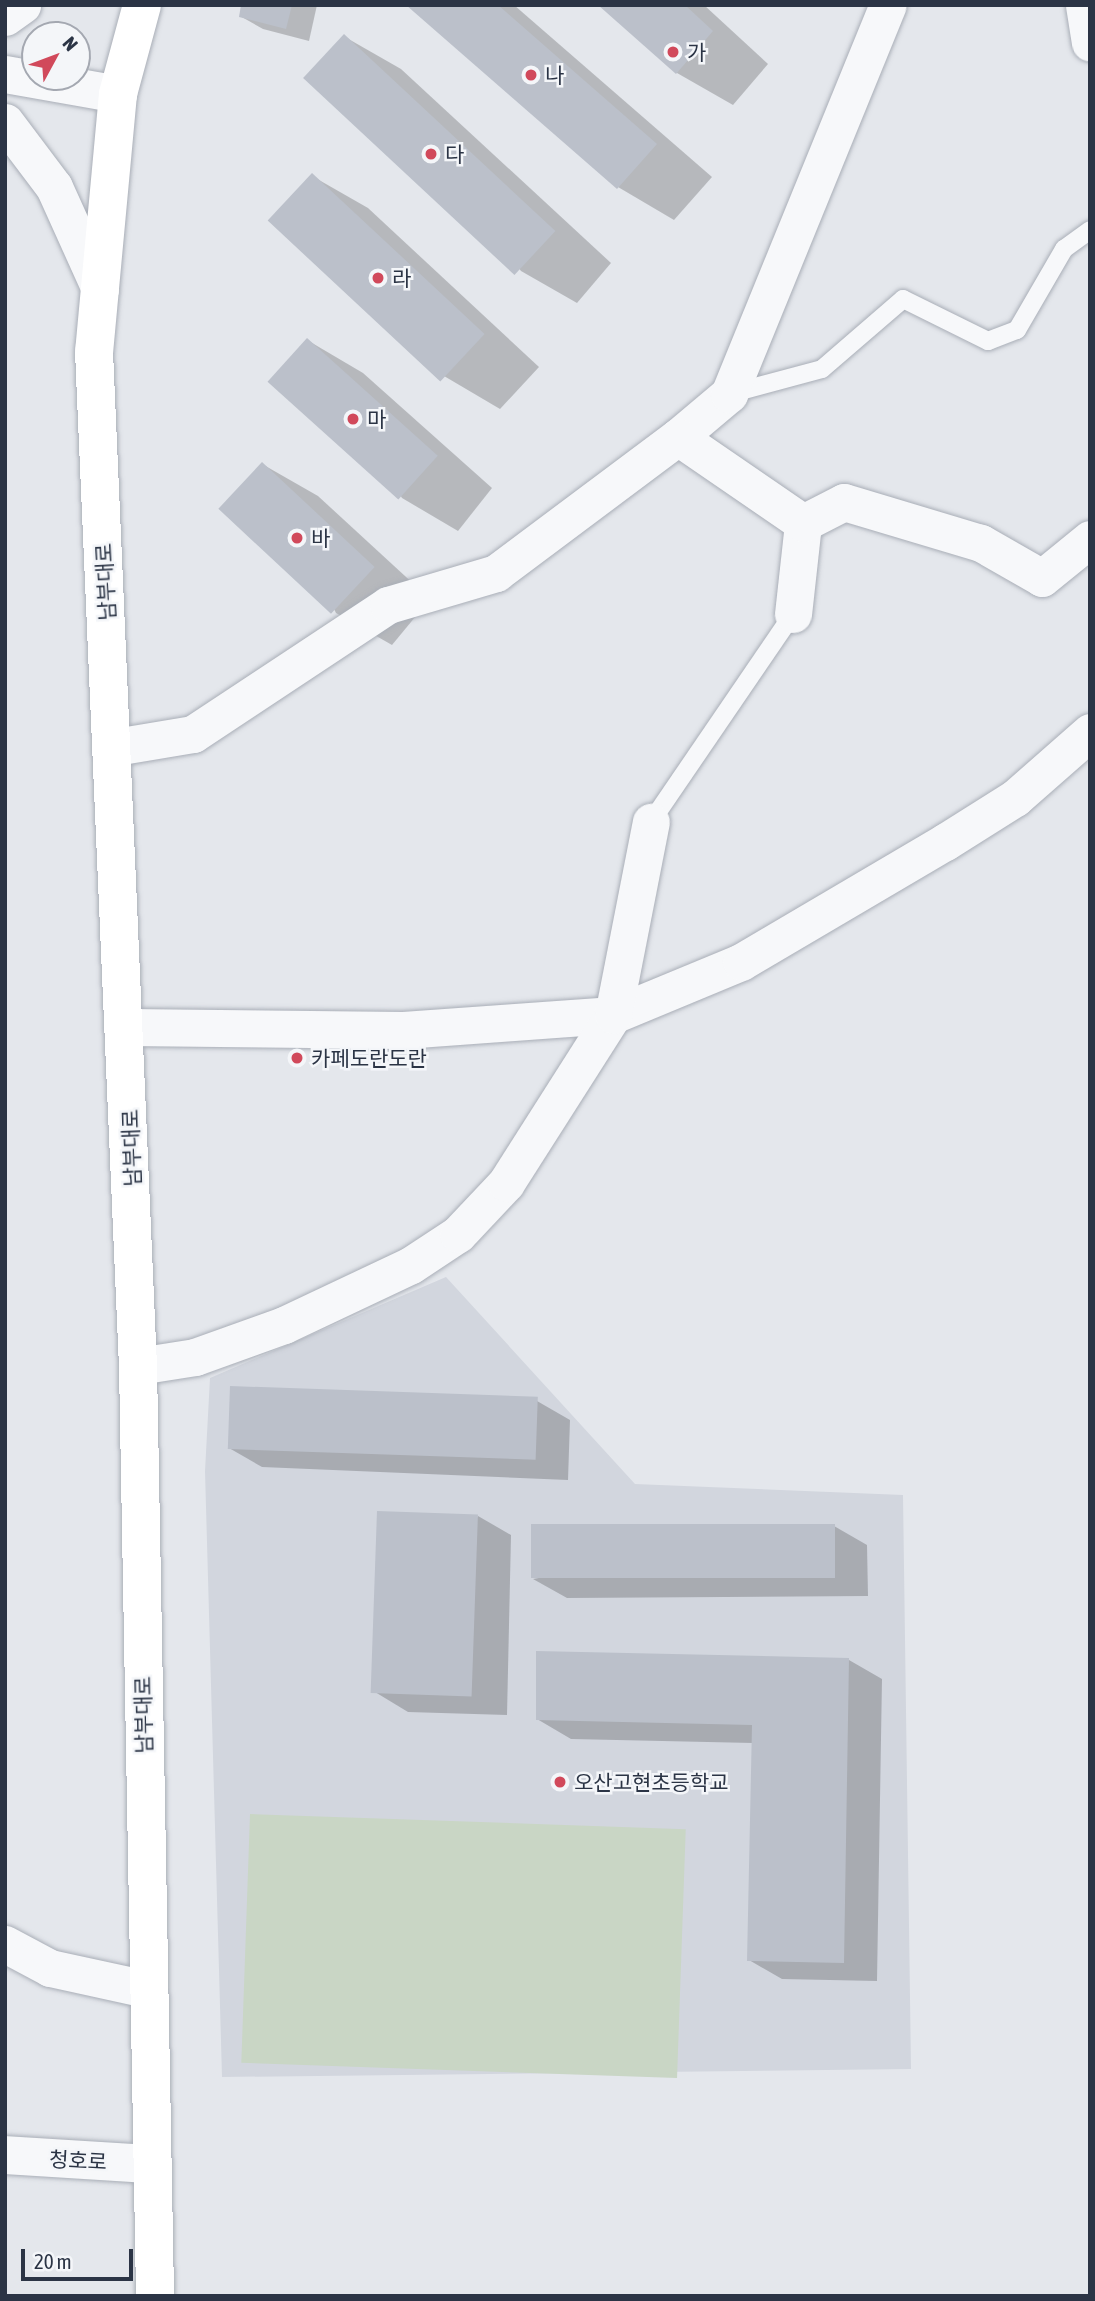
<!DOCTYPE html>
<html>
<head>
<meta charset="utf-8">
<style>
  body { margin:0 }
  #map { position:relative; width:1095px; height:2301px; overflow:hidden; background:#e4e7ec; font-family:"Asap Condensed","Noto Sans KR",sans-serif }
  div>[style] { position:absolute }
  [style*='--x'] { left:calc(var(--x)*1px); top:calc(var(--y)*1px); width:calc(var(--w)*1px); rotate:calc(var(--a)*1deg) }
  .built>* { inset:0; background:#d2d6de }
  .green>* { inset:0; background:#c9d6c5; transform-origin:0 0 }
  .shadow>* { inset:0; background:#0003 }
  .building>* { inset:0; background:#bbc0ca; transform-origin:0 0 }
  .roads { filter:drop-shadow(0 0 2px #a9aeb7) drop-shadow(0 0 2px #a9aeb7) }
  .service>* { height:18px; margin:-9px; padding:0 9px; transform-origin:9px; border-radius:9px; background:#f7f8fa }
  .minor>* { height:37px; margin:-18.5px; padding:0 18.5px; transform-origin:18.5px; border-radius:18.5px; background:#f7f8fa }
  .tertiary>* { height:38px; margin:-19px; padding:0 19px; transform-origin:19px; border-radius:19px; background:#f7f8fa }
  .secondary>* { height:38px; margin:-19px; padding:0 19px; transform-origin:19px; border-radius:19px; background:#fff }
  .dots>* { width:19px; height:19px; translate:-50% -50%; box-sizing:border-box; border:4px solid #f4f6f9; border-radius:50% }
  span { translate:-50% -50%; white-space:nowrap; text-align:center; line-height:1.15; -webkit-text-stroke:5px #f4f6f9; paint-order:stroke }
  .poi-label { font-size:21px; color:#2b3445 }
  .left { translate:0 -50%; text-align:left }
  .street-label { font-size:21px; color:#2b3445 }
  .frame { position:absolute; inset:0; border:7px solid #2b3445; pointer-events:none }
  .north { position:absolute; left:21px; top:21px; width:70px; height:70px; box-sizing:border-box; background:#f4f6f9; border:2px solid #a4a8b1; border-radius:50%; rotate:49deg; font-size:19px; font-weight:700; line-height:28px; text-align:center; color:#2b3445 }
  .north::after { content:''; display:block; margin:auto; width:24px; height:32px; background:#d1495b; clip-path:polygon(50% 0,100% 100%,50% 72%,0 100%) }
  .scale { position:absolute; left:21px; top:2249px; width:112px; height:32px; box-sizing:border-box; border:4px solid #2b3445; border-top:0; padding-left:9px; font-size:21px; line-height:24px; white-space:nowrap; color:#2b3445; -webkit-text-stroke:5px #f4f6f9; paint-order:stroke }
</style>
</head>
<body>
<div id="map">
  <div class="built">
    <div style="clip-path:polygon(446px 1277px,635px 1484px,903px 1495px,911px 2069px,222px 2077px,205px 1471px,210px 1378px)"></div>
  </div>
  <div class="green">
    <div style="left:250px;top:1814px;width:436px;height:249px;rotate:2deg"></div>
  </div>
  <div class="shadow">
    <div style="clip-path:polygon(243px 5px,317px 5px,309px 41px,263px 29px,240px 16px)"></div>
    <div style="clip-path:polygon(408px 5px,514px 5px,712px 177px,674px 220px,618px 187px)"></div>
    <div style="clip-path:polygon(601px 5px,704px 5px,768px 64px,733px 105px,677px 73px)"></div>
    <div style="clip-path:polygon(345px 37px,401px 69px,611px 263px,577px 303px,521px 271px)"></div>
    <div style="clip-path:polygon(312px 176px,368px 208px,539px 367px,500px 409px,444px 376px)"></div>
    <div style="clip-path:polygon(307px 340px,363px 373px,492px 488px,458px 531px,402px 498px)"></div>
    <div style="clip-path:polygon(262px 464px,318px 496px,430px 599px,392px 645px,336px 613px)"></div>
    <div style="clip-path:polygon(537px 1401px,570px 1420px,568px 1480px,262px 1467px,229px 1448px)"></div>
    <div style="clip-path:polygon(478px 1516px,511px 1535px,507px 1715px,408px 1712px,375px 1692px)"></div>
    <div style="clip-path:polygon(834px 1526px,867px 1545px,868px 1596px,567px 1598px,533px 1579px)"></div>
    <div style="clip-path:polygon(849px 1660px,882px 1679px,877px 1981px,782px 1979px,749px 1960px,753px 1743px,571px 1739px,537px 1719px)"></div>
  </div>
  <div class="building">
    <div style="clip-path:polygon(241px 5px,292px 5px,286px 29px,239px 17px)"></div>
    <div style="clip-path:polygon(406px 5px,498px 5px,657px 144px,617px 189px)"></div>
    <div style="clip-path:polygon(598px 5px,685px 5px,713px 31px,676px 74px)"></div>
    <div style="left:344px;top:34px;width:289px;height:60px;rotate:43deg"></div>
    <div style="left:312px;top:173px;width:236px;height:65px;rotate:43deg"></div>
    <div style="left:307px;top:338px;width:176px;height:59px;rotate:42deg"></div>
    <div style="left:262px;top:462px;width:154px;height:64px;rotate:43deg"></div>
    <div style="left:230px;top:1386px;width:308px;height:63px;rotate:2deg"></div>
    <div style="left:377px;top:1511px;width:101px;height:182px;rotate:2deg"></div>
    <div style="left:835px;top:1524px;width:54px;height:304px;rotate:90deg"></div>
    <div style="clip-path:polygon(536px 1651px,849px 1658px,844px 1963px,747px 1961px,752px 1725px,536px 1720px)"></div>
  </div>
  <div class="roads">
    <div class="service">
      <div style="--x:729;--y:394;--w:96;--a:-15"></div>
      <div style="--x:822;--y:369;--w:107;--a:-40.8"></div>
      <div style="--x:903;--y:299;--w:95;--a:26.3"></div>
      <div style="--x:988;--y:341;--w:31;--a:-21"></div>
      <div style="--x:1017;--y:330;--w:94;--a:-59.9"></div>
      <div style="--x:1064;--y:249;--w:32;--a:-36"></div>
      <div style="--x:651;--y:822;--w:252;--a:-55.7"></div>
    </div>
    <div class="minor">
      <div style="--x:1084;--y:5;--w:38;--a:81"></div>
      <div style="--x:5;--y:17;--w:21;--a:-35"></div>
      <div style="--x:5;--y:74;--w:115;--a:10"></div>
      <div style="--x:5;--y:122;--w:81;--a:53"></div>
      <div style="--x:54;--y:187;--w:112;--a:65.7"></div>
      <div style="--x:678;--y:437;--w:67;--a:-40.1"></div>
      <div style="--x:729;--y:394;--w:420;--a:-67.8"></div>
      <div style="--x:793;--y:614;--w:92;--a:-83.7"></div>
      <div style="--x:115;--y:747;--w:79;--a:-9.5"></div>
      <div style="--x:193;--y:734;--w:234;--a:-33.5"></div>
      <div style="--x:388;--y:605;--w:113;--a:-16.5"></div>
      <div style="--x:496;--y:573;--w:227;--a:-36.8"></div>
      <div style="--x:678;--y:437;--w:152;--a:34.5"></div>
      <div style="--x:803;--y:523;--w:46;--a:-27.1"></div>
      <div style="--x:844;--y:502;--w:143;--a:16.7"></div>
      <div style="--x:981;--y:543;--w:70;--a:29.8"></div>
      <div style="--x:1042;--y:578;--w:62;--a:-39.1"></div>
      <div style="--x:127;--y:1027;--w:276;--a:0.6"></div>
      <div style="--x:403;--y:1030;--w:211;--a:-4.1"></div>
      <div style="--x:613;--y:1015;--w:139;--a:-22.5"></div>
      <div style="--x:741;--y:962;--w:237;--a:-30.5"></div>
      <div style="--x:945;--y:842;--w:83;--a:-32.2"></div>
      <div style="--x:1015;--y:798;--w:100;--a:-41.3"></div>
      <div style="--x:138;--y:1366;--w:58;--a:-9"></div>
      <div style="--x:195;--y:1357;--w:95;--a:-19.8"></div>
      <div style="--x:284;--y:1325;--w:140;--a:-25.3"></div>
      <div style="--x:411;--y:1265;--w:56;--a:-33.4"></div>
      <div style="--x:458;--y:1234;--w:70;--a:-46.7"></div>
      <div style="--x:506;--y:1183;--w:199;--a:-57.5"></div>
      <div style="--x:613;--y:1015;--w:197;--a:-78.9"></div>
      <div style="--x:5;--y:1944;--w:51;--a:28.1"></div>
      <div style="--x:50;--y:1968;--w:98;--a:12.3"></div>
    </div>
    <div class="tertiary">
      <div style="--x:5;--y:2155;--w:145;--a:3.6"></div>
    </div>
    <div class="secondary">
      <div style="--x:142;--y:5;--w:92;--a:105.1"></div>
      <div style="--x:118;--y:94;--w:258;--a:95.3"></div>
      <div style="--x:94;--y:351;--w:1016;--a:87.52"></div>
      <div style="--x:138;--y:1366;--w:930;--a:88.95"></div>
    </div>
  </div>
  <div class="dots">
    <div style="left:673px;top:52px;background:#d1495b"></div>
    <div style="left:531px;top:75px;background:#d1495b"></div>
    <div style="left:431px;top:154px;background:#d1495b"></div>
    <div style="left:378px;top:278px;background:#d1495b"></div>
    <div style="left:353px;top:419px;background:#d1495b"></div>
    <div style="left:297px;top:538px;background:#d1495b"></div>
    <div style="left:297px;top:1058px;background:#d1495b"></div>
    <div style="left:560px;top:1782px;background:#d1495b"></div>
  </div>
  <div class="poi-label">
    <span class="left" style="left:687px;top:52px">가</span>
    <span class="left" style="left:545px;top:75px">나</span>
    <span class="left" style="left:445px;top:154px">다</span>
    <span class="left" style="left:392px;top:278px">라</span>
    <span class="left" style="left:367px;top:419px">마</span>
    <span class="left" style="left:311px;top:538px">바</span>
    <span class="left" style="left:311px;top:1058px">카페도란도란</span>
    <span class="left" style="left:574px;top:1782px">오산고현초등학교</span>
  </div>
  <div class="street-label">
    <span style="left:105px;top:582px;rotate:-93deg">남부대로</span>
    <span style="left:131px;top:1148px;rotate:-92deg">남부대로</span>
    <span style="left:143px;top:1715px;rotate:-91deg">남부대로</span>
    <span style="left:78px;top:2160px;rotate:3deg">청호로</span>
  </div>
  <div class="frame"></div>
  <div class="north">N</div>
  <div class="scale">20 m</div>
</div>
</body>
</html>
